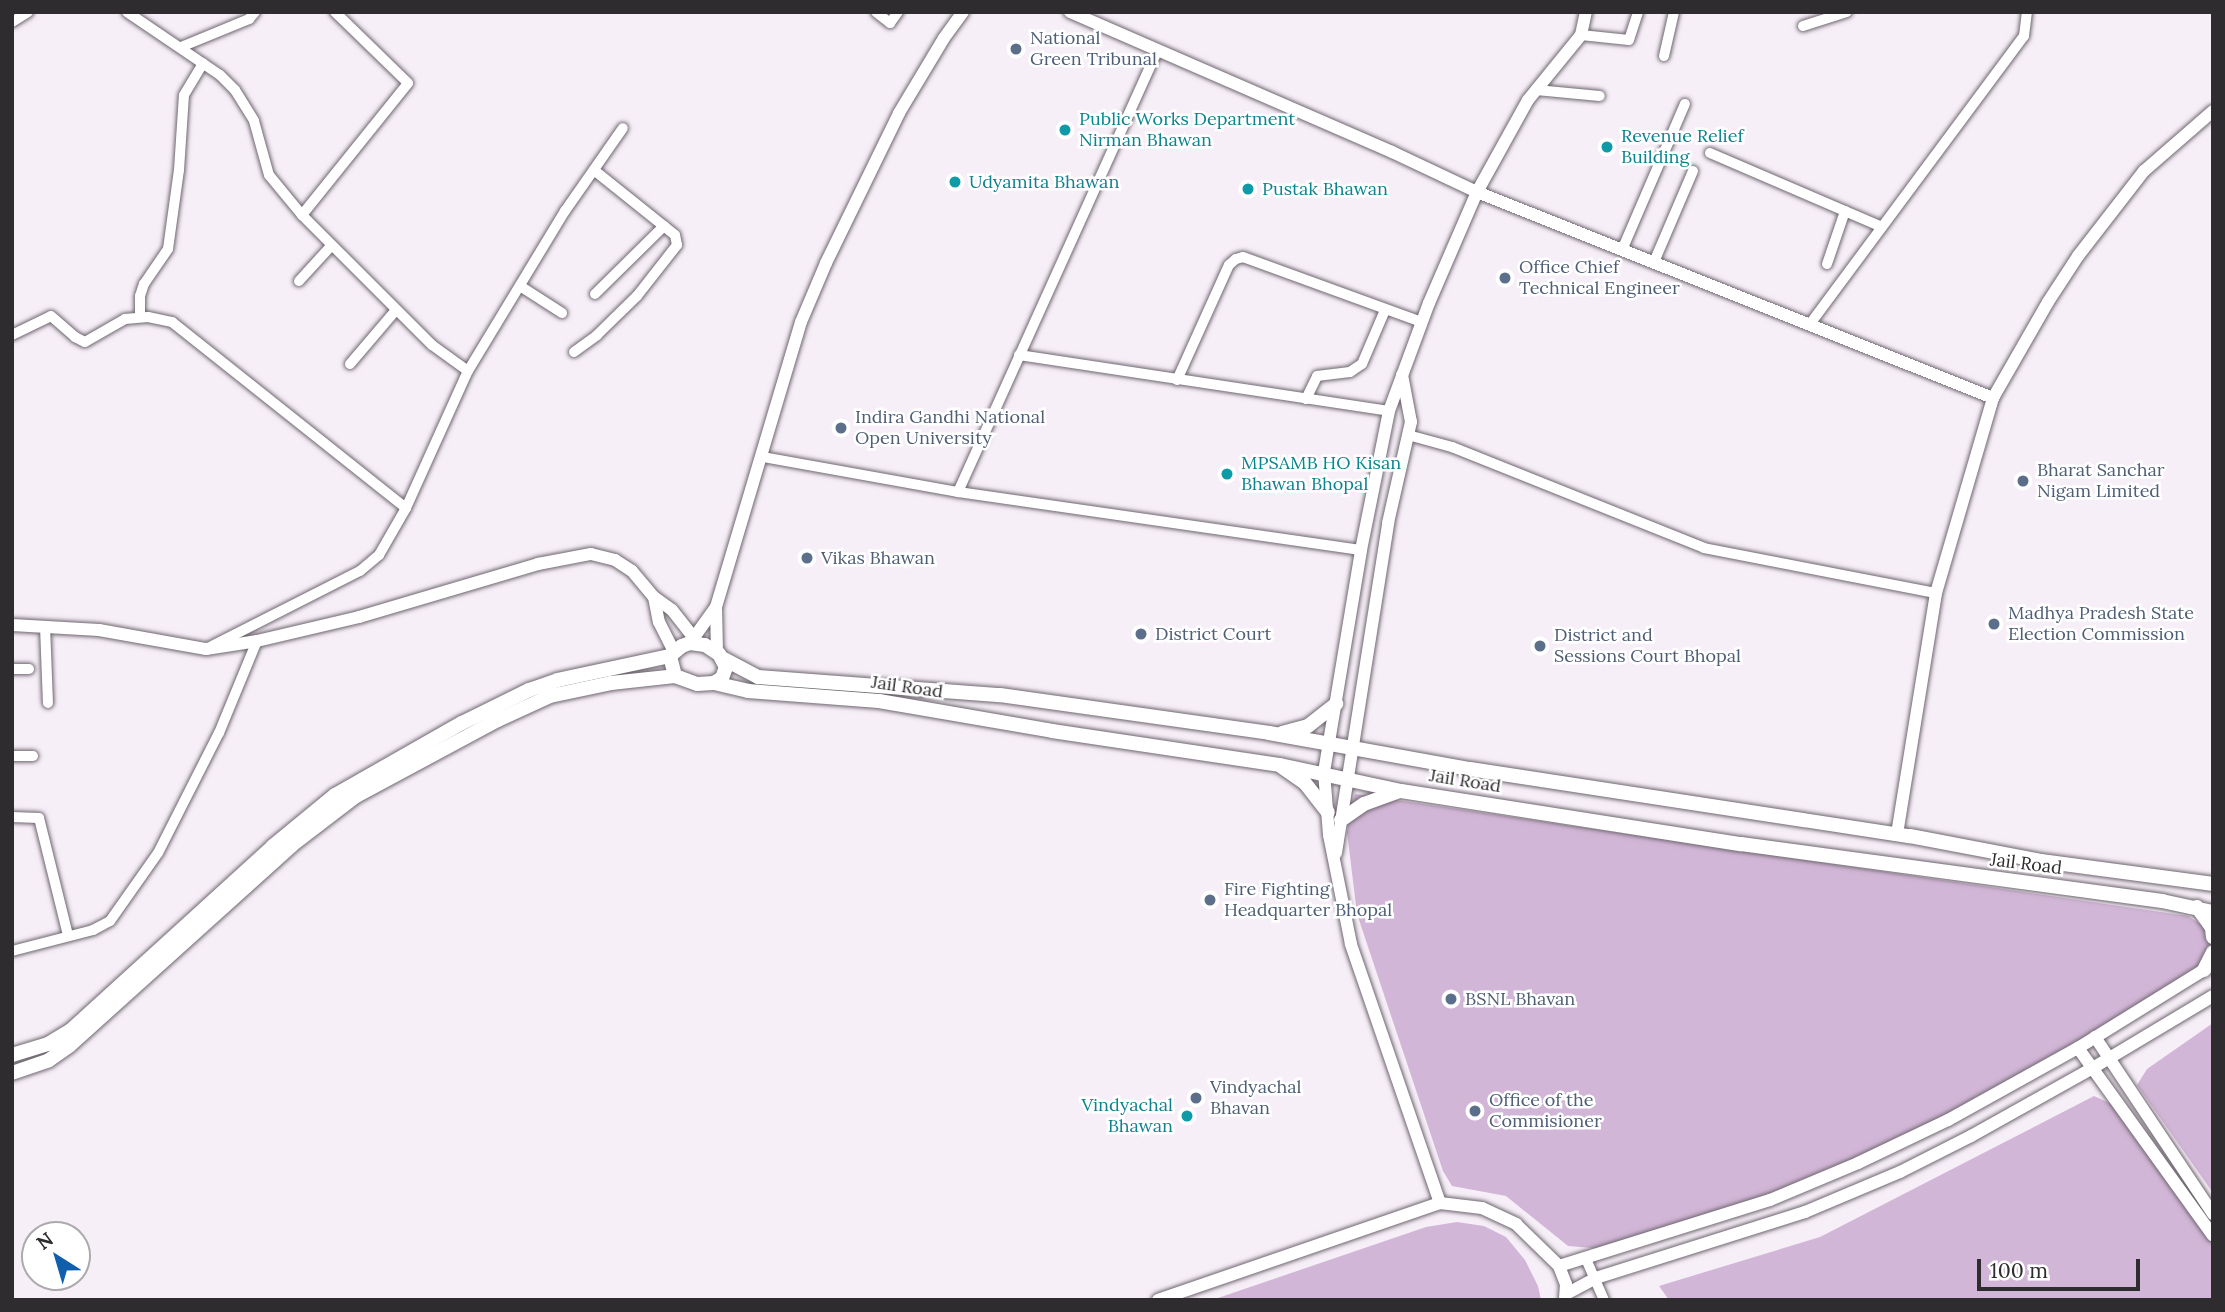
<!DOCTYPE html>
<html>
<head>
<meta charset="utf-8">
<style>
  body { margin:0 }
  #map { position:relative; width:2225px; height:1312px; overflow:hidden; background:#f7eff8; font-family:Lora,serif }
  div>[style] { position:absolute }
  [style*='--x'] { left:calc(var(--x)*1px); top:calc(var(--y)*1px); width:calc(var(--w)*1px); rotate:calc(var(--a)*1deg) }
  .green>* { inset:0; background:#d2b6d7 }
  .roads { filter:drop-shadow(0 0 2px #6e666f) drop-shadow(0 0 2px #6e666f) }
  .minor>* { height:10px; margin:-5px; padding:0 5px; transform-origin:5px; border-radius:5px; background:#fff }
  .tertiary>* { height:12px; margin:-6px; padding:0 6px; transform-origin:6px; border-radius:6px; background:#fff }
  .secondary>* { height:14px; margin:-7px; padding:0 7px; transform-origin:7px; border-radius:7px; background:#fff }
  .dots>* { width:19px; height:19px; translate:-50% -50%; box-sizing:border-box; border:4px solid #fff; border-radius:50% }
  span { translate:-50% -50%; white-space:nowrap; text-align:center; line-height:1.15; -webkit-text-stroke:5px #fff; paint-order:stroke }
  .service-label { font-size:18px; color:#4e5e75 }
  .left { translate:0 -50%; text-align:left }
  .culture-label { font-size:18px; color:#0d838f }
  .right { translate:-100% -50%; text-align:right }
  .street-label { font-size:18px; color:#2f2c2f }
  .frame { position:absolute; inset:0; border:14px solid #2f2c2f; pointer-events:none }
  .north { position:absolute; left:21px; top:1221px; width:70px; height:70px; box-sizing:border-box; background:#fff; border:2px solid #acabac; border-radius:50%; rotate:323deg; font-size:19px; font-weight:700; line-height:28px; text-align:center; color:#2f2c2f }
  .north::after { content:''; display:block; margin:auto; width:24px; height:32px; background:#0f5fad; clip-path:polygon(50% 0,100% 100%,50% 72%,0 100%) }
  .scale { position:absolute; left:1977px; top:1259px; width:163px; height:32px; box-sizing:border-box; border:4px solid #2f2c2f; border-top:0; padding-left:9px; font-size:21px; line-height:24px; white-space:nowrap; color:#2f2c2f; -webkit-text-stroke:5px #fff; paint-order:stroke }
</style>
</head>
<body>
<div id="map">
  <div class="green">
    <div style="clip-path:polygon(1355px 794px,2188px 916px,2213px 932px,2213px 961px,2051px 1063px,1793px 1189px,1605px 1249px,1568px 1246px,1506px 1196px,1452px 1186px,1443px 1171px,1357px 914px,1347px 832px)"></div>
    <div style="clip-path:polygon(2213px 1023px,2213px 1193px,2137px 1085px,2147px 1069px)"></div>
    <div style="clip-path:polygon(2094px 1096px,2118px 1107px,2213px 1241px,2213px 1300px,1669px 1300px,1659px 1286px,1820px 1237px)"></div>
    <div style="clip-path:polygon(1457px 1222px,1484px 1226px,1506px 1237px,1525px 1260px,1538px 1286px,1541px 1300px,1212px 1300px,1426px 1227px)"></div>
  </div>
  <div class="roads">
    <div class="minor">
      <div style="--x:127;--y:12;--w:112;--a:34.1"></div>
      <div style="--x:220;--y:75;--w:21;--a:45"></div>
      <div style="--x:235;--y:90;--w:36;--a:58"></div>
      <div style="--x:254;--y:121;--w:56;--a:74.5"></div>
      <div style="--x:269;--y:175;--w:52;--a:50.5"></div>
      <div style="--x:302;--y:215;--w:184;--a:45"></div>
      <div style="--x:432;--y:345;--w:44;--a:35.8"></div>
      <div style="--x:876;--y:12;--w:18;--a:38"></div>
      <div style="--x:890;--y:23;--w:14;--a:-54"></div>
      <div style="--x:12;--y:22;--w:19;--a:-32"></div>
      <div style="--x:1803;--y:26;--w:46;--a:-17.7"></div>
      <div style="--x:1581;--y:35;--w:48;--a:5.9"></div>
      <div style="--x:1629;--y:40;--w:29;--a:-72"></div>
      <div style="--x:181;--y:47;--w:74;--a:-22.4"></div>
      <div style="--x:249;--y:19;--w:9;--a:-49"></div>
      <div style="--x:1664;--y:56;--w:45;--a:-77.2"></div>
      <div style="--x:1536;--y:90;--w:64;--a:5.4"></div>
      <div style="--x:1710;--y:153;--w:187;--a:23.3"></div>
      <div style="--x:302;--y:215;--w:169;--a:-51.2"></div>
      <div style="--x:408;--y:83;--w:102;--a:-135.8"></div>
      <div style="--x:1622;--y:250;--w:159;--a:-66.7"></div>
      <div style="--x:1654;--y:262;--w:99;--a:-66.8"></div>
      <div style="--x:1827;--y:264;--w:56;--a:-71.2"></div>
      <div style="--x:299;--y:281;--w:47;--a:-47.6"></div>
      <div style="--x:520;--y:286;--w:50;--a:32.7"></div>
      <div style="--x:595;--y:294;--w:97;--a:-44.6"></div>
      <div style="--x:140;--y:317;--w:21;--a:-90"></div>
      <div style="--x:140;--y:296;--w:13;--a:-72"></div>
      <div style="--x:144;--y:284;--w:42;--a:-55.6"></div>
      <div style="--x:168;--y:249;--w:80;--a:-82.1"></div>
      <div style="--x:179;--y:170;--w:75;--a:-86.2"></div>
      <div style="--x:184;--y:95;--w:37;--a:-59"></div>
      <div style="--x:1810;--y:324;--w:359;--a:-53.4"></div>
      <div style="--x:2024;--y:36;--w:24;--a:-83"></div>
      <div style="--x:12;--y:335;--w:43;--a:-26"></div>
      <div style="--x:51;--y:316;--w:32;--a:41"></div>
      <div style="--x:75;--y:337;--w:11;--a:27"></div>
      <div style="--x:85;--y:342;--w:46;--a:-29.9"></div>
      <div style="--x:125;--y:319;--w:23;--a:-5"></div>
      <div style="--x:148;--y:317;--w:25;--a:12"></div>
      <div style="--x:172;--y:322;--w:299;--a:38.5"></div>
      <div style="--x:574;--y:352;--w:29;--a:-36"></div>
      <div style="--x:597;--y:335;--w:56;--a:-44.3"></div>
      <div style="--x:637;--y:296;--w:65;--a:-51.9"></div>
      <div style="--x:677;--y:245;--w:10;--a:-101"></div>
      <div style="--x:675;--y:235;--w:104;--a:-141.3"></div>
      <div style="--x:1019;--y:355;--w:374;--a:8.6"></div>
      <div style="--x:350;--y:364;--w:71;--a:-49.6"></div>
      <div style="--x:1177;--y:380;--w:126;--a:-65.7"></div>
      <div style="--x:1229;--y:265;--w:9;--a:-41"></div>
      <div style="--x:1236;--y:259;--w:7;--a:-16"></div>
      <div style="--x:1243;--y:257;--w:190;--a:20"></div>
      <div style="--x:1306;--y:399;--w:25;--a:-64"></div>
      <div style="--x:1317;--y:376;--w:33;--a:-7"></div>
      <div style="--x:1350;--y:372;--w:14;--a:-34"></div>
      <div style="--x:1362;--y:364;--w:59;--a:-66.9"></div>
      <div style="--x:1408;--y:435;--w:46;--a:15.3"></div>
      <div style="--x:1452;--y:447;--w:271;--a:21.8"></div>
      <div style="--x:1704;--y:548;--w:236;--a:11"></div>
      <div style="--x:763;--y:457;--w:198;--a:10.2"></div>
      <div style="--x:958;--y:492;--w:407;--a:8.2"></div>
      <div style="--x:958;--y:492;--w:484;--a:-65.7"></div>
      <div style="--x:45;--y:626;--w:77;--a:87.8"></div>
      <div style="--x:212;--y:646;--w:166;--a:-26.9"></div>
      <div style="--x:360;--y:571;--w:25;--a:-40"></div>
      <div style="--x:379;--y:555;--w:54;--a:-60.1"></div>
      <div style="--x:406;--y:508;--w:150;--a:-65.7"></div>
      <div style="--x:468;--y:371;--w:187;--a:-58.8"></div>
      <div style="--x:565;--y:211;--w:101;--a:-55.1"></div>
      <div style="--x:12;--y:669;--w:17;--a:0"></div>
      <div style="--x:12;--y:756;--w:21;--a:0"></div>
      <div style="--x:12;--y:817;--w:27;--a:2"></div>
      <div style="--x:39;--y:818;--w:121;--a:76.1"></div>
      <div style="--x:12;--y:951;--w:84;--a:-14.5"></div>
      <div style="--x:93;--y:930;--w:19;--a:-28"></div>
      <div style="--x:110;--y:921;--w:83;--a:-54.8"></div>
      <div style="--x:158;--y:853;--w:135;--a:-63.1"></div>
      <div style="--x:219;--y:733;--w:100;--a:-67.6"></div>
      <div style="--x:1586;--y:1259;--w:45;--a:66.3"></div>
    </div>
    <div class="tertiary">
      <div style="--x:1070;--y:12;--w:351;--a:23.5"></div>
      <div style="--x:1392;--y:152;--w:94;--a:25.2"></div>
      <div style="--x:1477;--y:192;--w:556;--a:21.76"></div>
      <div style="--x:654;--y:597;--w:25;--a:79"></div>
      <div style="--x:659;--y:622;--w:33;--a:63"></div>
      <div style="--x:716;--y:607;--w:45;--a:88.7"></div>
      <div style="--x:12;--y:625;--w:87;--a:3.3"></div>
      <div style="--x:99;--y:630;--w:109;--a:10.1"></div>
      <div style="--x:206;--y:649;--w:52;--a:-8.9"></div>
      <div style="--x:257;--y:641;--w:105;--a:-13.2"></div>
      <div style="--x:359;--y:617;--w:187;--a:-16.5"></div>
      <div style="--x:538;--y:564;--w:54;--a:-10.7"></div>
      <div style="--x:591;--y:554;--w:25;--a:14"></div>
      <div style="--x:615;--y:560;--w:20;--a:33"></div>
      <div style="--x:632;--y:571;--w:34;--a:50"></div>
      <div style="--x:654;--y:597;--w:22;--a:36"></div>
      <div style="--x:672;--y:610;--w:42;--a:51.8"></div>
      <div style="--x:690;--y:643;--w:44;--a:-54.2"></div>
      <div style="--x:716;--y:607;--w:297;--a:-73.4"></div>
      <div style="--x:801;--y:322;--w:64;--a:-67"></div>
      <div style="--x:826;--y:263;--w:167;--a:-64"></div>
      <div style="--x:899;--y:113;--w:87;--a:-59"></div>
      <div style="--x:944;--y:38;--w:32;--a:-54"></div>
      <div style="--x:1897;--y:834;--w:244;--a:-80.8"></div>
      <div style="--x:1936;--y:593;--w:203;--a:-73.7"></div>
      <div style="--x:1993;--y:398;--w:111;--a:-60.2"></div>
      <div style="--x:2048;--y:302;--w:55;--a:-56.9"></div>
      <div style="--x:2078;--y:256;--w:108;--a:-52.2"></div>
      <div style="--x:2144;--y:171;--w:91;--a:-41"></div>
      <div style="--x:1336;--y:853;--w:334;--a:-81"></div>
      <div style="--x:1388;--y:523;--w:104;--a:-77.2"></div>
      <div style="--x:1411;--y:422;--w:48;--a:-100.8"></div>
      <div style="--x:2095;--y:1037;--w:213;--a:56.3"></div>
      <div style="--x:2078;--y:1048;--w:231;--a:54.3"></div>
      <div style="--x:1440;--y:1203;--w:274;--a:-109"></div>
      <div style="--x:1351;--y:944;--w:111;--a:-101.4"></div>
      <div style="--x:1329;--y:835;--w:63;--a:-94.5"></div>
      <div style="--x:1324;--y:772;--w:225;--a:-80.5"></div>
      <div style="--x:1361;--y:550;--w:142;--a:-78.6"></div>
      <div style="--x:1389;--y:411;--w:115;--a:-69.7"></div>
      <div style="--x:1429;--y:303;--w:121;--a:-66.6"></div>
      <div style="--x:1477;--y:192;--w:105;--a:-61"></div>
      <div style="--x:1528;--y:100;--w:84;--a:-50.8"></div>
      <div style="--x:1581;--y:35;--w:24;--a:-78"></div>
      <div style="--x:1559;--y:1266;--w:221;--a:-17.4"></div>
      <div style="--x:1770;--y:1200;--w:95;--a:-22.8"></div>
      <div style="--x:1858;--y:1163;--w:100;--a:-25.5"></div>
      <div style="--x:1948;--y:1120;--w:149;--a:-29"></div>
      <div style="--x:2078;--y:1048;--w:155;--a:-31.8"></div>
      <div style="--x:1566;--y:1294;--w:34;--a:-28"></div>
      <div style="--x:1596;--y:1278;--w:219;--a:-17.5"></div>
      <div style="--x:1805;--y:1212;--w:103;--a:-22.8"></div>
      <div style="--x:1900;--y:1172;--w:80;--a:-26.9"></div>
      <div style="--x:1971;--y:1136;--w:137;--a:-29.2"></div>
      <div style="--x:2091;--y:1069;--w:142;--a:-30.9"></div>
      <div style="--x:1158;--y:1300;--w:298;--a:-19"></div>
      <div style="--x:1440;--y:1203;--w:42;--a:6.8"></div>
      <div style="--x:1482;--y:1208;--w:38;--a:25"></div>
      <div style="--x:1516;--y:1224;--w:60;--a:44.3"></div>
      <div style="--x:1559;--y:1266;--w:19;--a:69"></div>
      <div style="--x:1566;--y:1284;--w:15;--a:94"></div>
    </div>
    <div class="secondary">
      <div style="--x:690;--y:643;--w:15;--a:8"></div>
      <div style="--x:705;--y:645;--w:17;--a:33"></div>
      <div style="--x:719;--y:654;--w:15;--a:62"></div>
      <div style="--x:726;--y:667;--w:12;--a:110"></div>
      <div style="--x:722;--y:678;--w:9;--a:148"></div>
      <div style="--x:714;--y:683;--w:17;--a:177"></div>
      <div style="--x:697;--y:684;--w:23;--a:-160"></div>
      <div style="--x:675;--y:676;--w:21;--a:-104"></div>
      <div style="--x:670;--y:656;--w:16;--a:-40"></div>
      <div style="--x:682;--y:646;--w:9;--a:-21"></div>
      <div style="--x:722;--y:658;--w:41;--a:27.8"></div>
      <div style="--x:758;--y:677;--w:243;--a:4.3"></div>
      <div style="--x:1000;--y:695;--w:272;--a:8"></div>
      <div style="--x:1269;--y:733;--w:204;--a:10.2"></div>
      <div style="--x:1470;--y:769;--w:445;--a:8.7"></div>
      <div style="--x:1910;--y:836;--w:133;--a:10.8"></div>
      <div style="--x:2041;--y:861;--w:174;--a:7.6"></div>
      <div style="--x:714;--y:683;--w:35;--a:13"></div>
      <div style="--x:748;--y:691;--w:131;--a:4.4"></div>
      <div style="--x:879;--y:701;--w:176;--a:9.8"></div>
      <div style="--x:1052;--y:731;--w:231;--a:8.5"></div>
      <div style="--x:1280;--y:765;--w:124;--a:12.1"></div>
      <div style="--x:1401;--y:791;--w:344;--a:8.9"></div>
      <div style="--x:1741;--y:844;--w:425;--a:7.7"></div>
      <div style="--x:2162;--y:901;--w:52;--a:12.2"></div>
      <div style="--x:1282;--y:733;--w:27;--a:-15"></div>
      <div style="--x:1308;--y:726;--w:36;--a:-38"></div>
      <div style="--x:1282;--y:767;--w:28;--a:35"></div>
      <div style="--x:1305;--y:783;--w:37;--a:52"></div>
      <div style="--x:1341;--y:820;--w:28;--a:-35"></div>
      <div style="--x:1364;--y:804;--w:38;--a:-20"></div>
      <div style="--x:2197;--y:907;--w:26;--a:54"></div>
      <div style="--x:2212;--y:928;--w:9;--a:84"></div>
      <div style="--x:2204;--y:970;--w:20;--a:-63"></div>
      <div style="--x:12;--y:1055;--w:38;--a:-17"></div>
      <div style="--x:48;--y:1044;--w:26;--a:-31"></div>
      <div style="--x:70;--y:1031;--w:275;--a:-42.3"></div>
      <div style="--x:273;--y:846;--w:80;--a:-39.4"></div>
      <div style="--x:335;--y:795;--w:146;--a:-29.6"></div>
      <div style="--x:462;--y:723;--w:75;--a:-26.2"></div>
      <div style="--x:529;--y:690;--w:31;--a:-19"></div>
      <div style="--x:558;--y:680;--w:115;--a:-12.1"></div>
      <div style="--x:12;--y:1073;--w:39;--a:-19"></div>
      <div style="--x:49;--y:1060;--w:24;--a:-35"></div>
      <div style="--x:69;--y:1046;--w:300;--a:-42"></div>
      <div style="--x:292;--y:845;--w:81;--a:-37.4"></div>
      <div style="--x:356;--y:796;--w:161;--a:-28.2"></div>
      <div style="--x:498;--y:720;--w:57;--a:-24.8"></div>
      <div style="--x:550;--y:696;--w:62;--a:-12"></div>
      <div style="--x:611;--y:683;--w:64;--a:-6.2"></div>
    </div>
  </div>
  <div class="dots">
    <div style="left:1016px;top:49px;background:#5c6f8a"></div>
    <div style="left:1065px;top:130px;background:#0f9aa8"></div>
    <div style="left:1607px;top:147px;background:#0f9aa8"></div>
    <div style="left:955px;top:182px;background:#0f9aa8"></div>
    <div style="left:1248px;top:189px;background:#0f9aa8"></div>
    <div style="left:1505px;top:278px;background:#5c6f8a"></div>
    <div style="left:841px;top:428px;background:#5c6f8a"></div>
    <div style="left:1227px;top:474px;background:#0f9aa8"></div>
    <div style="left:2023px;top:481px;background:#5c6f8a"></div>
    <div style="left:807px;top:558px;background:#5c6f8a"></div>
    <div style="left:1994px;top:624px;background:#5c6f8a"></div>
    <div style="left:1141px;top:634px;background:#5c6f8a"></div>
    <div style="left:1540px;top:646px;background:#5c6f8a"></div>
    <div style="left:1210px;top:900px;background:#5c6f8a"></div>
    <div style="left:1451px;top:999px;background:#5c6f8a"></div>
    <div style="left:1196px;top:1098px;background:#5c6f8a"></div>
    <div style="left:1475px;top:1111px;background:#5c6f8a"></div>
    <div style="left:1187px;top:1116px;background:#0f9aa8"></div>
  </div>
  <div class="service-label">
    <span class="left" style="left:1030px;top:49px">National<br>Green Tribunal</span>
    <span class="left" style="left:1519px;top:278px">Office Chief<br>Technical Engineer</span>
    <span class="left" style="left:855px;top:428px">Indira Gandhi National<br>Open University</span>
    <span class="left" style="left:2037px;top:481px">Bharat Sanchar<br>Nigam Limited</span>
    <span class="left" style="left:821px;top:558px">Vikas Bhawan</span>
    <span class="left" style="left:2008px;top:624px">Madhya Pradesh State<br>Election Commission</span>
    <span class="left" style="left:1155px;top:634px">District Court</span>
    <span class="left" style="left:1554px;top:646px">District and<br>Sessions Court Bhopal</span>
    <span class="left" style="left:1224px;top:900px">Fire Fighting<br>Headquarter Bhopal</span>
    <span class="left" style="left:1465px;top:999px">BSNL Bhavan</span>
    <span class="left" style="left:1210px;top:1098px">Vindyachal<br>Bhavan</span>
    <span class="left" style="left:1489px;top:1111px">Office of the<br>Commisioner</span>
  </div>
  <div class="culture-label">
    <span class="left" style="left:1079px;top:130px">Public Works Department<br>Nirman Bhawan</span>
    <span class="left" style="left:1621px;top:147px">Revenue Relief<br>Building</span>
    <span class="left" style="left:969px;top:182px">Udyamita Bhawan</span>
    <span class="left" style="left:1262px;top:189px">Pustak Bhawan</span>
    <span class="left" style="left:1241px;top:474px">MPSAMB HO Kisan<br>Bhawan Bhopal</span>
    <span class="right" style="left:1173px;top:1116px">Vindyachal<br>Bhawan</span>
  </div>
  <div class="street-label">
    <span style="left:907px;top:687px;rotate:8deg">Jail Road</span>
    <span style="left:1465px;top:781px;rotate:9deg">Jail Road</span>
    <span style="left:2026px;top:864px;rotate:7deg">Jail Road</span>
  </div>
  <div class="frame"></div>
  <div class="north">N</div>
  <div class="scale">100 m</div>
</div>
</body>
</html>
